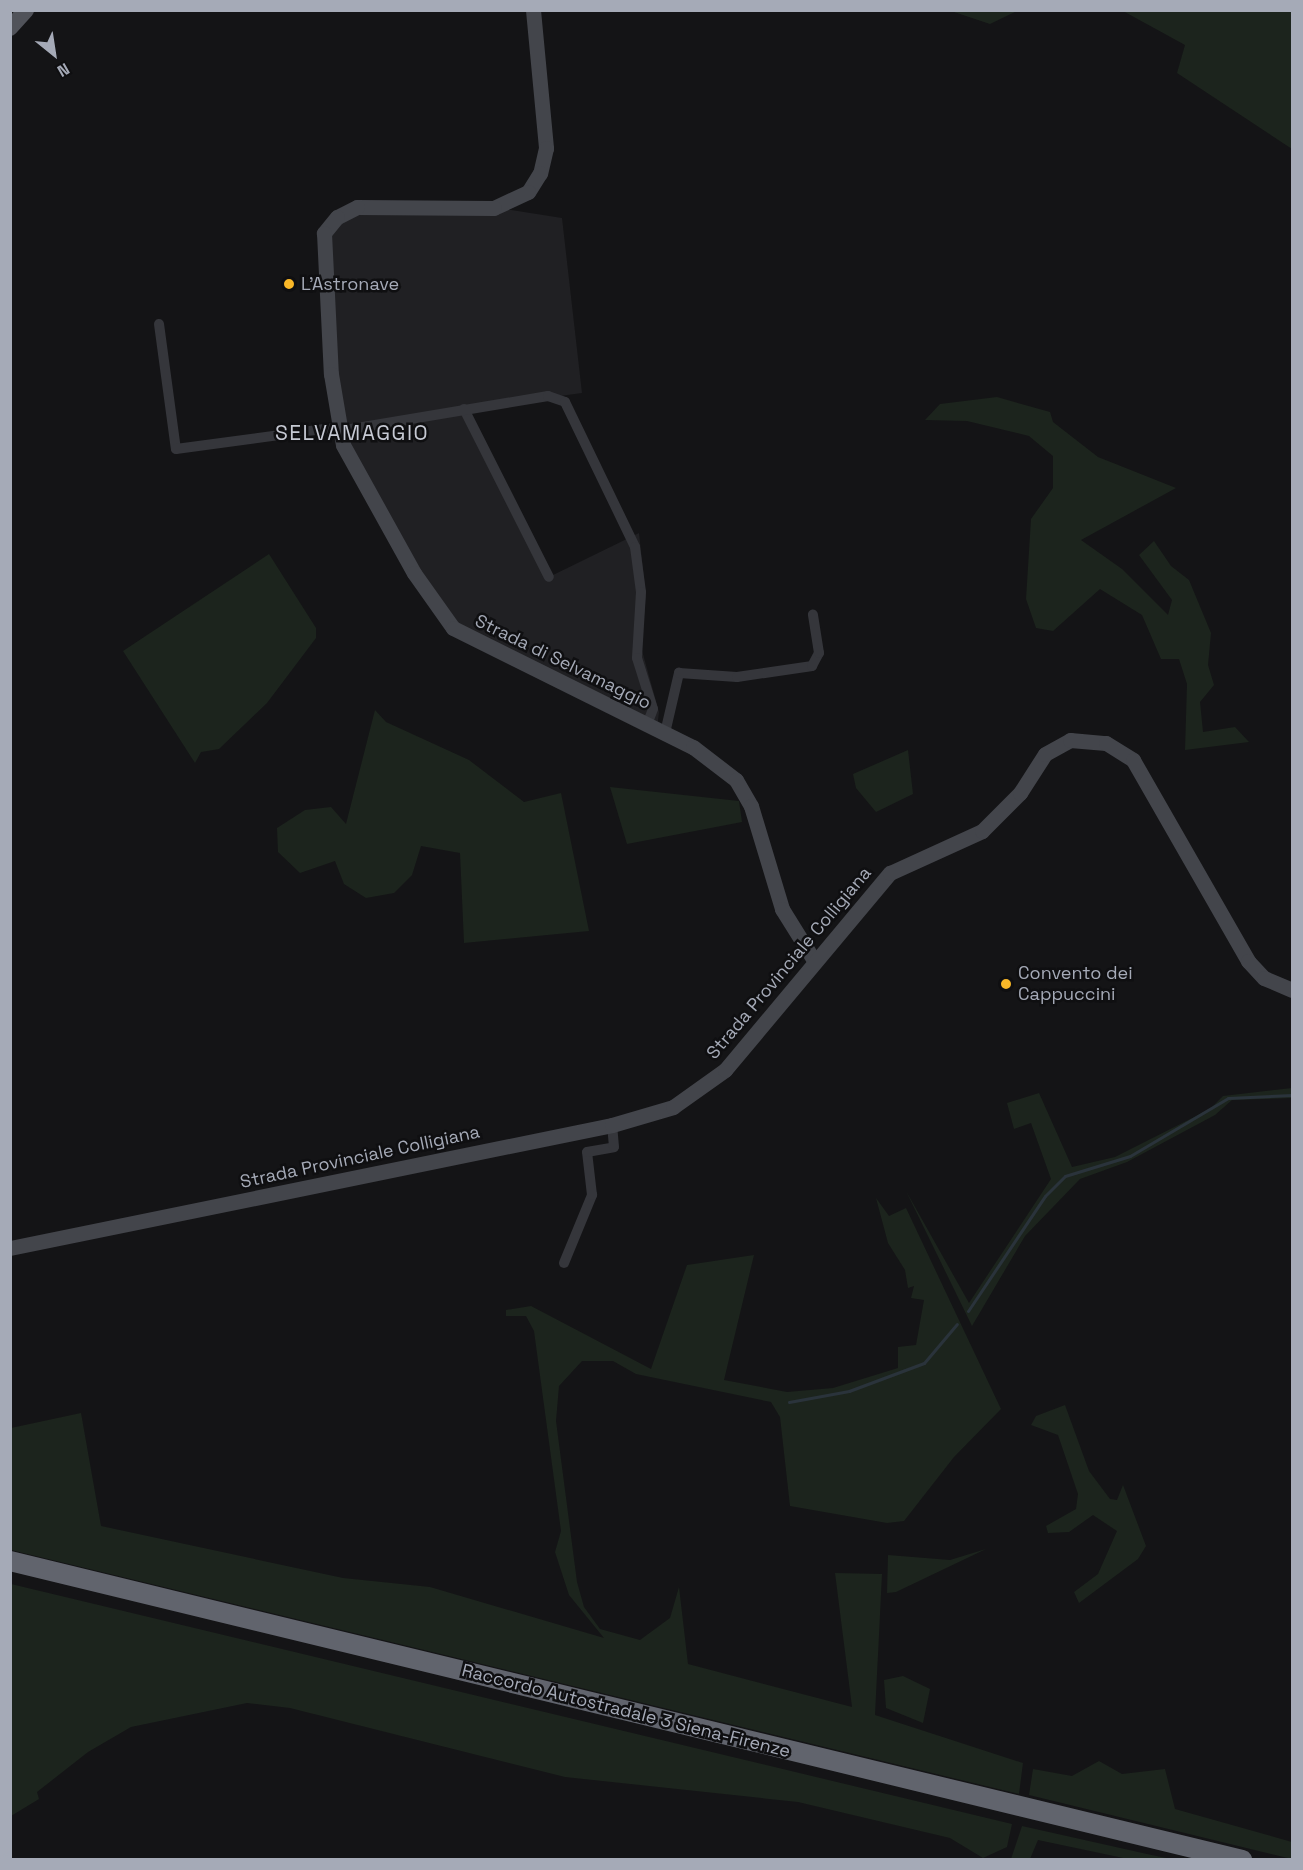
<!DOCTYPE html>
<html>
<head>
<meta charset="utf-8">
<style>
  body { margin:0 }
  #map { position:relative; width:1303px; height:1870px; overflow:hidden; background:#141416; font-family:"Space Grotesk",sans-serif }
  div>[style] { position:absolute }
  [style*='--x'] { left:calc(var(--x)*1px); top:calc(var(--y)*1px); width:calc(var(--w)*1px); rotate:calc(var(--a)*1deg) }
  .built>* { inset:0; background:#202023 }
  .green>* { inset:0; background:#1c241d }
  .stream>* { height:3px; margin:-1.5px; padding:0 1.5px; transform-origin:1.5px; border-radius:1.5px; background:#2a333b }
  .street>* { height:10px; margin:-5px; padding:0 5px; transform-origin:5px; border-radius:5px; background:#35363b }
  .secondary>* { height:15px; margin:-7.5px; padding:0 7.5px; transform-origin:7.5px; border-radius:7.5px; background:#43454b }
  .primary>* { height:16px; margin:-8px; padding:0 8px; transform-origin:8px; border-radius:8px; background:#51535a }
  .highway>* { height:20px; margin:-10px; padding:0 10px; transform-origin:10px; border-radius:10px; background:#61646d }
  .dots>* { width:16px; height:16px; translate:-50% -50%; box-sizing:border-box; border:3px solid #0f0f11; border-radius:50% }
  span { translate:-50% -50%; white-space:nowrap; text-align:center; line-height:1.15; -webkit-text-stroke:5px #0f0f11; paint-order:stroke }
  .poi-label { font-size:18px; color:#a5aab7 }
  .left { translate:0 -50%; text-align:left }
  .street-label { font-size:18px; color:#a5aab7 }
  .quarter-label { font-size:21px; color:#c6c9d3; letter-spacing:1.5px }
  .frame { position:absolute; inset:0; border:12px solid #a5aab7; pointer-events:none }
  .north { position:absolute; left:24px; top:24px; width:60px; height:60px; -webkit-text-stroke:4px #0f0f11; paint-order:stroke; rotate:150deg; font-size:16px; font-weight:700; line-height:24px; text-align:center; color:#a5aab7 }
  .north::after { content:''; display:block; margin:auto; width:21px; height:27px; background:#a5aab7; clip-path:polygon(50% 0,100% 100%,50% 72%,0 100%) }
</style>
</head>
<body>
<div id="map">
  <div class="built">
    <div style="clip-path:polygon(499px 208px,562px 218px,582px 393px,464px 409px,549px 577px,639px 533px,646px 596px,641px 647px,659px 712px,657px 729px,459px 633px,350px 465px,322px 260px,340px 214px)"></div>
  </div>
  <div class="green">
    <div style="clip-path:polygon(951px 11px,1017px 11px,990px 24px)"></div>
    <div style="clip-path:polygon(1123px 11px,1292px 11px,1292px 149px,1177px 73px,1185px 45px)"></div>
    <div style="clip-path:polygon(997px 397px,1050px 412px,1053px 422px,1098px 457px,1176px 488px,1081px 540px,1122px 569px,1168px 615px,1172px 600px,1139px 555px,1154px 541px,1171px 566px,1189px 580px,1211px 633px,1208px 665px,1214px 685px,1200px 702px,1203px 732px,1235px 727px,1249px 742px,1185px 750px,1187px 684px,1179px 659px,1161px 659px,1142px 615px,1100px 589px,1053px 631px,1036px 628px,1026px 599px,1031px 519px,1053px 488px,1053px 456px,1029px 436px,967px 421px,925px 420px,940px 404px)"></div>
    <div style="clip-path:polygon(269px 554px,316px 628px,316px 638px,267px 703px,219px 749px,201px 752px,195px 763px,123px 651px)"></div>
    <div style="clip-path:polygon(375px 710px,386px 722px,469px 760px,524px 802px,561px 793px,589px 931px,464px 943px,460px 853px,421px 846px,412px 875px,394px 893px,366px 898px,344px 884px,335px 861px,300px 873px,278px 852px,277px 828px,305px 810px,331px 807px,346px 824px)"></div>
    <div style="clip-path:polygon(908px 750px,913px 794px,876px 812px,856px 788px,853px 774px)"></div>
    <div style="clip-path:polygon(610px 787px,739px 801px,742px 822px,627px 844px)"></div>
    <div style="clip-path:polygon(1292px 1088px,1292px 1098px,1232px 1100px,1215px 1115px,1127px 1162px,1080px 1179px,1025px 1236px,972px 1326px,906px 1191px,969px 1303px,1051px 1179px,1031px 1123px,1014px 1129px,1007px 1103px,1039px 1093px,1072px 1167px,1115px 1157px,1210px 1109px,1223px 1096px)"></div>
    <div style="clip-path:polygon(876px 1198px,889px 1216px,906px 1208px,1001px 1409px,954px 1457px,904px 1521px,887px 1523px,790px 1506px,780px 1417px,771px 1402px,636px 1374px,613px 1361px,582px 1361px,559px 1386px,556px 1421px,577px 1582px,584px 1607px,600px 1629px,640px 1640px,670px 1618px,679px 1587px,688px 1664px,852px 1707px,835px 1573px,882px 1574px,875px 1715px,1023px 1763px,1019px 1794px,11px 1550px,11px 1428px,81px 1413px,101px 1526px,343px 1578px,430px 1587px,604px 1638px,569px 1595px,555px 1552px,561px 1531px,534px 1331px,526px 1316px,506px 1316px,506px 1310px,531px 1306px,651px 1369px,687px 1265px,754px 1255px,724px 1380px,787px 1392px,833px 1388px,898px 1368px,898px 1347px,916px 1345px,924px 1300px,911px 1298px,914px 1286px,908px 1288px,905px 1270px,888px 1243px)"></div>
    <div style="clip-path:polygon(1065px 1405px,1089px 1471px,1110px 1499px,1117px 1500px,1123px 1485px,1146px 1546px,1138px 1559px,1079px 1603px,1074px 1592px,1098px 1574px,1117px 1531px,1093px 1515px,1069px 1532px,1048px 1533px,1046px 1526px,1076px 1509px,1078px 1494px,1058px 1435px,1031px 1425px,1036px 1416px)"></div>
    <div style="clip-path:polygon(986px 1549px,896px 1592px,887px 1593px,888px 1555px,950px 1560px)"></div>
    <div style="clip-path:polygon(11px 1584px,1012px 1824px,1007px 1847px,983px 1858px,950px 1838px,798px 1802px,565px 1777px,290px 1708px,247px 1703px,131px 1727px,88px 1752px,37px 1792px,39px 1799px,11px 1816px)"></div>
    <div style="clip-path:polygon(903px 1676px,930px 1689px,923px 1723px,886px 1708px,884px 1680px)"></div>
    <div style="clip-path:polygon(1099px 1761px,1122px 1774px,1165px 1769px,1175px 1809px,1292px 1842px,1292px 1859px,1029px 1795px,1033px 1769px,1072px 1776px)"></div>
    <div style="clip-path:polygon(1022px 1826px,1147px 1854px,1171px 1859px,1128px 1859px,1038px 1840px,1030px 1859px,1011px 1859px)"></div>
  </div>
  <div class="stream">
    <div style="--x:968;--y:1311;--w:138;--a:-56.2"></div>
    <div style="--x:1045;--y:1196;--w:28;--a:-45"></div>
    <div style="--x:1065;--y:1176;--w:68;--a:-17.1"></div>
    <div style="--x:1130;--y:1156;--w:114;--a:-30.6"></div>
    <div style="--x:1228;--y:1098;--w:64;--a:-2.7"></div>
    <div style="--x:789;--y:1402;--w:61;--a:-10.4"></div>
    <div style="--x:849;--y:1391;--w:80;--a:-20.5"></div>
    <div style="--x:924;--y:1363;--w:51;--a:-49.8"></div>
  </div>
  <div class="street">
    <div style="--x:159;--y:324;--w:126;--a:82.3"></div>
    <div style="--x:176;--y:449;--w:163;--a:-7.7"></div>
    <div style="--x:464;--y:409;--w:188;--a:63.2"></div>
    <div style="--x:339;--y:431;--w:212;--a:-9.5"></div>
    <div style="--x:548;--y:396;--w:18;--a:19"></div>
    <div style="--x:565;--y:402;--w:161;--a:64.2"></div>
    <div style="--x:635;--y:547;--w:45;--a:82.4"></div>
    <div style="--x:641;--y:592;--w:66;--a:93.5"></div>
    <div style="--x:637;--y:658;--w:53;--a:72.6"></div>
    <div style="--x:653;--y:709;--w:17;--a:111"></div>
    <div style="--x:665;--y:733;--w:62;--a:-76.9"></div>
    <div style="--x:679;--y:673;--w:58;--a:3.9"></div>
    <div style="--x:737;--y:677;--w:76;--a:-8.3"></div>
    <div style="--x:812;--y:666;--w:15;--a:-62"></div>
    <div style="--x:819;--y:653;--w:39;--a:-99"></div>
    <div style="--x:564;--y:1263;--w:74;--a:-67.6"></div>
    <div style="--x:592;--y:1195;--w:43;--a:-96.6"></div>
    <div style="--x:587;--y:1152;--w:27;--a:-10"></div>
    <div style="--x:614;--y:1147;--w:22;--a:-95"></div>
  </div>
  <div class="secondary">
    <div style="--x:533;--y:10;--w:139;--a:84.6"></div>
    <div style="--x:546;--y:148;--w:26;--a:103"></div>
    <div style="--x:540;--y:173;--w:22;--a:122"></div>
    <div style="--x:528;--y:192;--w:38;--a:155"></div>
    <div style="--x:494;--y:208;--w:137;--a:-179.6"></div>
    <div style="--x:357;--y:207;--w:22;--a:153"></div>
    <div style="--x:337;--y:217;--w:21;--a:129"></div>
    <div style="--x:324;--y:233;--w:141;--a:87.2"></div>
    <div style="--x:331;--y:374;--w:72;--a:80.4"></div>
    <div style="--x:343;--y:445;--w:146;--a:61"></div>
    <div style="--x:414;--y:573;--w:67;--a:54.7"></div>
    <div style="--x:453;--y:628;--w:268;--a:26.4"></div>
    <div style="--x:693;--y:747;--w:54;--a:37.5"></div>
    <div style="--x:736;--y:780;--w:30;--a:60"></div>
    <div style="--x:751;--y:806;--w:108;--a:73.2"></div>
    <div style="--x:782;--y:909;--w:62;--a:58.1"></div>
    <div style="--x:10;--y:1248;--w:614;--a:-11.55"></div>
    <div style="--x:612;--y:1125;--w:64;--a:-16.4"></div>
    <div style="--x:673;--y:1107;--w:64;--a:-35.4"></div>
    <div style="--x:725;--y:1070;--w:257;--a:-50.1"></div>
    <div style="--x:890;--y:873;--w:101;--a:-24.5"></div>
    <div style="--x:982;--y:831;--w:54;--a:-45"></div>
    <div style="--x:1020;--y:793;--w:46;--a:-57.3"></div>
    <div style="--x:1045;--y:754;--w:29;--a:-29"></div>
    <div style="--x:1070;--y:740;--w:36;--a:5"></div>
    <div style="--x:1106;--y:743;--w:32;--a:32"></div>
    <div style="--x:1133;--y:760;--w:232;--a:60.2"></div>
    <div style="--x:1248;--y:961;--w:23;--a:47"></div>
    <div style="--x:1264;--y:978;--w:30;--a:23"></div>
  </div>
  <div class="primary">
    <div style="--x:10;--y:28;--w:24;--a:-48"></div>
  </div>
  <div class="highway">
    <div style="--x:10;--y:1561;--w:1268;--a:13.64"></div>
  </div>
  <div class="dots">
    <div style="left:289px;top:284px;background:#fab828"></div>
    <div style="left:1006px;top:984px;background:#fab828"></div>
  </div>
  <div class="poi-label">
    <span class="left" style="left:301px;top:284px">L'Astronave</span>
    <span class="left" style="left:1018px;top:984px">Convento dei<br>Cappuccini</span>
  </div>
  <div class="street-label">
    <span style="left:563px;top:662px;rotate:26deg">Strada di Selvamaggio</span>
    <span style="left:789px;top:963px;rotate:-50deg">Strada Provinciale Colligiana</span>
    <span style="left:360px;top:1157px;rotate:-12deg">Strada Provinciale Colligiana</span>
    <span style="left:626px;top:1711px;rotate:14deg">Raccordo Autostradale 3 Siena-Firenze</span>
  </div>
  <div class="quarter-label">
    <span style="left:352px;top:433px">SELVAMAGGIO</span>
  </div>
  <div class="frame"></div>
  <div class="north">N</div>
</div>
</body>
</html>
